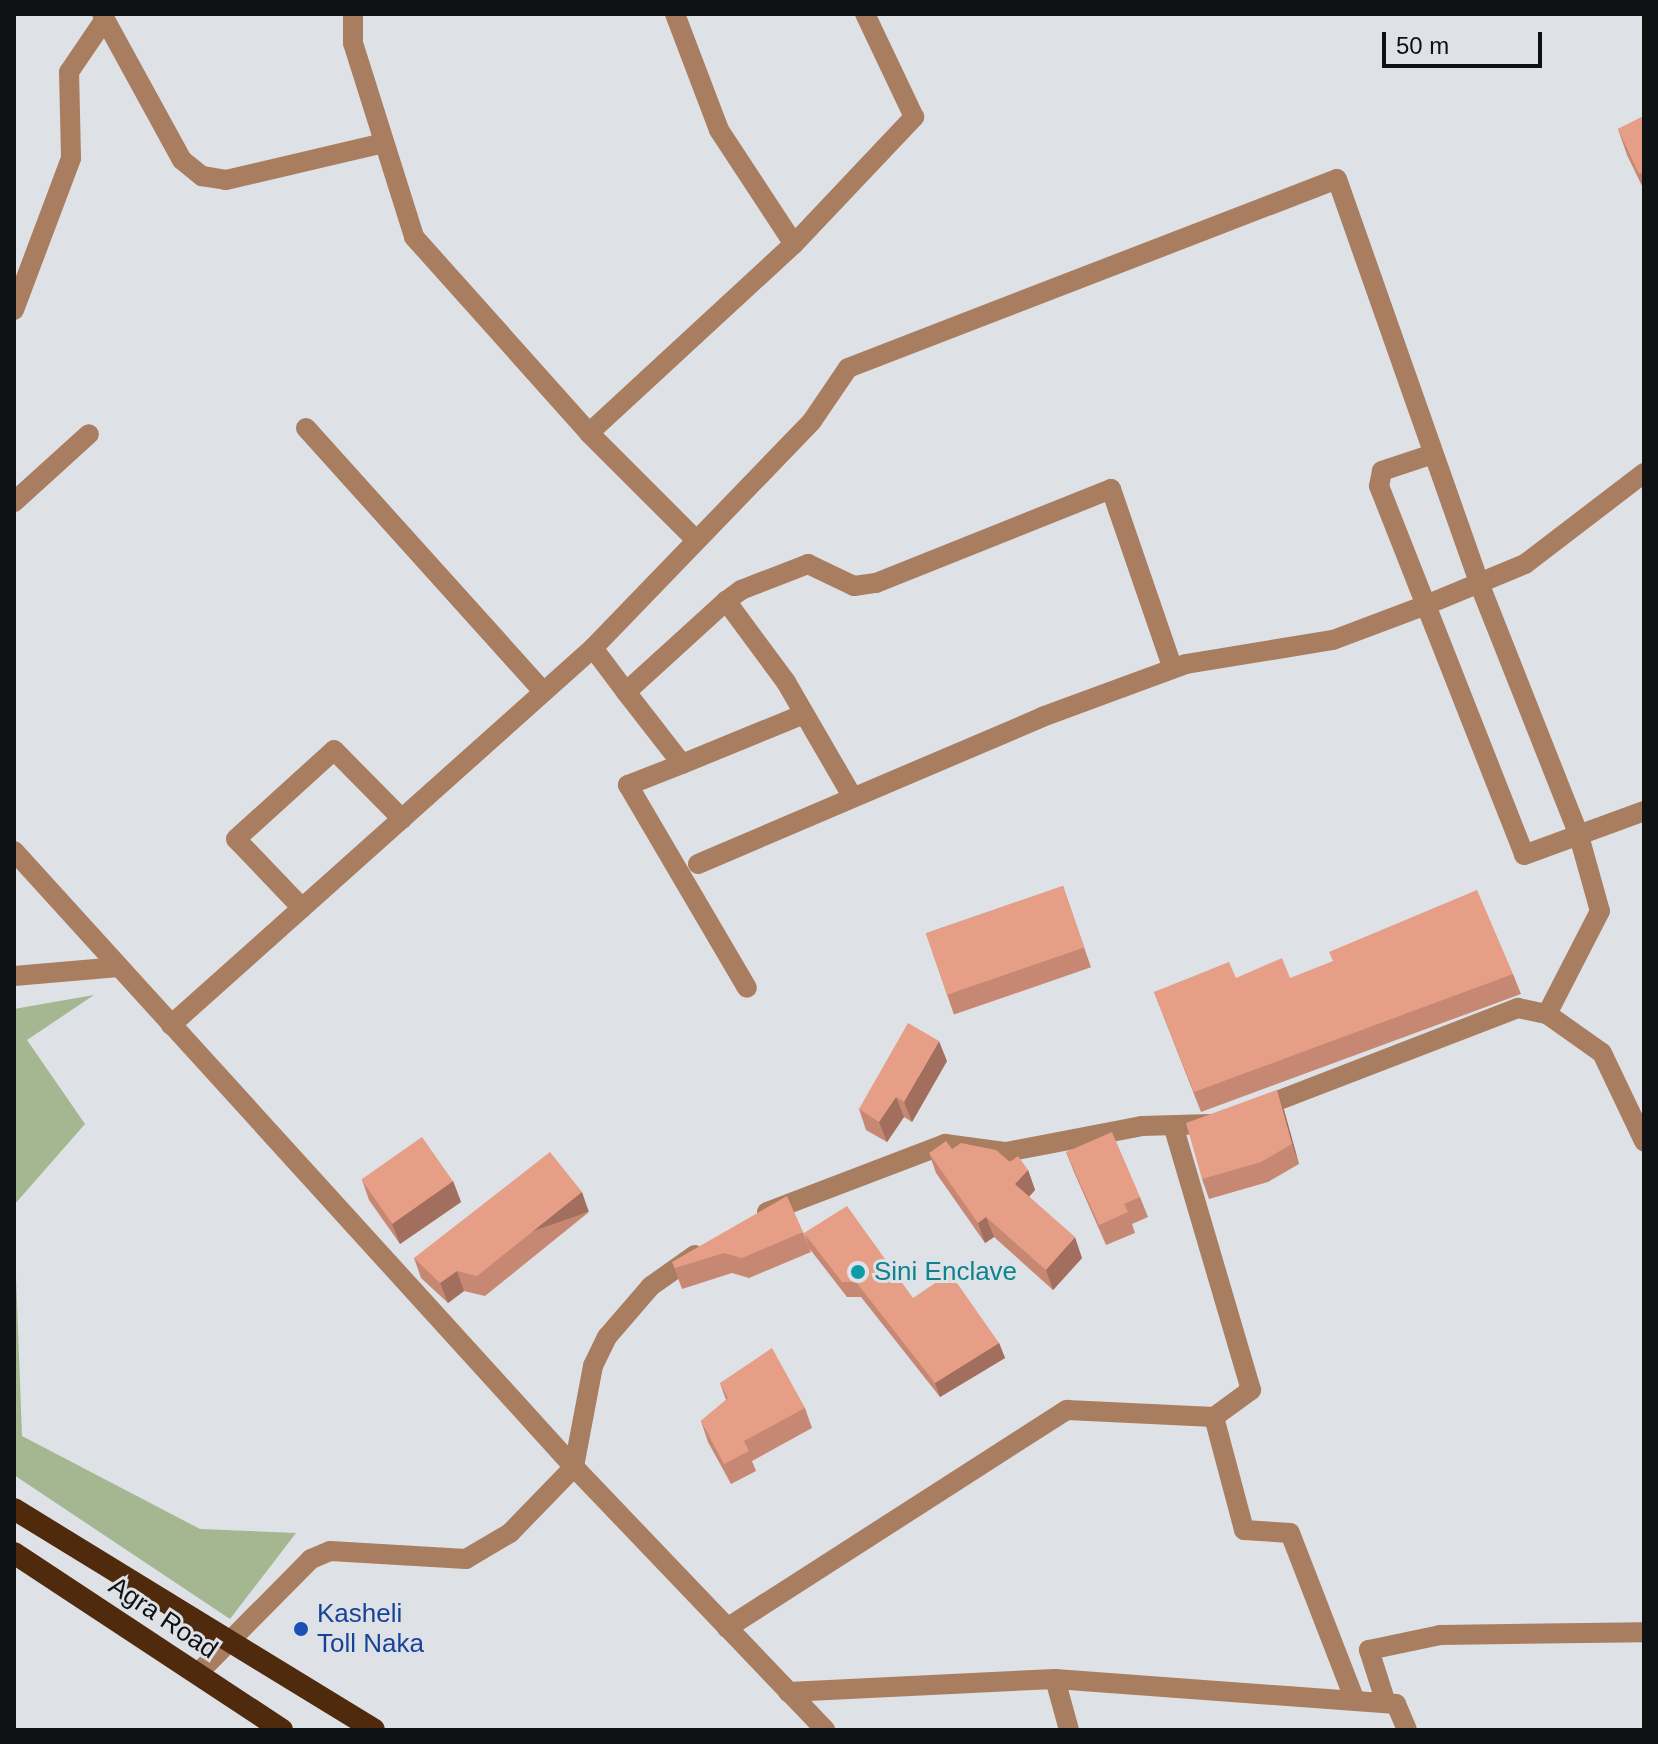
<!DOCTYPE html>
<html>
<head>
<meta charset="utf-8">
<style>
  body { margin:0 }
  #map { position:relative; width:1658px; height:1744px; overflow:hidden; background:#dee1e5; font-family:Helvetica,sans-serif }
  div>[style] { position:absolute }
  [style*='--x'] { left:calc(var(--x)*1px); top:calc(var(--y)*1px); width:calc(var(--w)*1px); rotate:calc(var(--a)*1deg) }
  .green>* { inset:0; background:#a5b791 }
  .minor>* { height:20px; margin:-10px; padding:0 10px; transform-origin:10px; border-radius:10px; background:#a97d5f }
  .trunk>* { height:22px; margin:-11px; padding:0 11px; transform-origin:11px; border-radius:11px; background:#502a0c }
  .wall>* { inset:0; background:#c78873; transform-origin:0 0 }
  .shaded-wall>* { inset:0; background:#a26f5e; transform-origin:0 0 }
  .building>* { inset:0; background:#e79e86; transform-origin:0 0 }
  .dots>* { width:22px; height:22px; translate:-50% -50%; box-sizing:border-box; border:4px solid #dee1e5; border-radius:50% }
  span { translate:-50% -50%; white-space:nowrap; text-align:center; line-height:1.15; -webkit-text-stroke:6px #dee1e5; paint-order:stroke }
  .culture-label { font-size:26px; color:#0d838f }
  .left { translate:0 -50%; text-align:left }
  .transit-label { font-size:26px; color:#164399 }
  .street-label { font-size:26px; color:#101113 }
  .frame { position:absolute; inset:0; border:16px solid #101113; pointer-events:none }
  .scale { position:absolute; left:1382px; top:32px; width:160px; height:36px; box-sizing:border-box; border:4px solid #101113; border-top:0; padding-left:10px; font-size:24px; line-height:28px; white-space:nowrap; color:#101113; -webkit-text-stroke:6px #dee1e5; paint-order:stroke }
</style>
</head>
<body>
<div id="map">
  <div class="green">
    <div style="clip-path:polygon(94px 995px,27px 1040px,85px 1124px,14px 1205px,14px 1009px)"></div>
    <div style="clip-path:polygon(14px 1223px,22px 1436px,200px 1529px,296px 1533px,230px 1619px,14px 1475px)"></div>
  </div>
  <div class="minor">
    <div style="--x:102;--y:14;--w:166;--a:61.3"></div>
    <div style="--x:182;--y:160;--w:26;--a:39"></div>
    <div style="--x:202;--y:176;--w:24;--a:9"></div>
    <div style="--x:226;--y:180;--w:162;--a:-13.2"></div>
    <div style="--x:353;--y:14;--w:29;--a:90"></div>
    <div style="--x:353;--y:43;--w:203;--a:72.5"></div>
    <div style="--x:414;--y:237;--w:263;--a:48.2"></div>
    <div style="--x:675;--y:14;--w:124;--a:69.2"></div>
    <div style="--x:719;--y:130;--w:136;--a:56.7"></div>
    <div style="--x:14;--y:310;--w:162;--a:-69.4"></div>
    <div style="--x:71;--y:158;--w:86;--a:-91.3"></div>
    <div style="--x:69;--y:72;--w:64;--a:-55.8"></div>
    <div style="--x:306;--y:428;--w:355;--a:48"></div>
    <div style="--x:1433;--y:454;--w:54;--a:161.6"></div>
    <div style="--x:1382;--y:471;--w:15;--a:101"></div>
    <div style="--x:1379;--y:486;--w:396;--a:68.5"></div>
    <div style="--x:1524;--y:855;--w:128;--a:-20.1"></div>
    <div style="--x:14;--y:502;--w:101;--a:-42.2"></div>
    <div style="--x:693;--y:537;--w:147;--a:-135"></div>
    <div style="--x:589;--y:433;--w:279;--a:-42.7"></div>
    <div style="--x:794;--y:244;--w:175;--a:-46.6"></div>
    <div style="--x:914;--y:117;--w:114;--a:-115.4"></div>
    <div style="--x:593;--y:648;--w:55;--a:53.1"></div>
    <div style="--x:626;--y:692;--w:135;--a:-42.3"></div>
    <div style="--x:626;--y:692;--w:91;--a:52.1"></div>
    <div style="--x:682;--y:764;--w:132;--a:-22.3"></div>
    <div style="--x:682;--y:764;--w:58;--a:158.7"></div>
    <div style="--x:628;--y:785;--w:235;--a:59.6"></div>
    <div style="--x:852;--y:796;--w:132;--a:-120.1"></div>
    <div style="--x:786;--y:682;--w:101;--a:-126.5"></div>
    <div style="--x:726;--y:601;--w:19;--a:-36"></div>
    <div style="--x:741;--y:590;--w:72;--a:-21.2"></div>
    <div style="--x:808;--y:564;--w:51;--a:25.6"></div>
    <div style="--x:854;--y:586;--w:22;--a:-8"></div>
    <div style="--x:876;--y:583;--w:253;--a:-21.8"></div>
    <div style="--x:1111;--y:489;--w:190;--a:71"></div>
    <div style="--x:14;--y:851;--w:832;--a:47.73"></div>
    <div style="--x:574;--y:1467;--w:92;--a:134.1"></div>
    <div style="--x:510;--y:1533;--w:51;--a:149.4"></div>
    <div style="--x:466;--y:1559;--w:136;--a:-176.6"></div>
    <div style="--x:330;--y:1551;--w:21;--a:157"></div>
    <div style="--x:311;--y:1559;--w:162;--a:134.7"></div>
    <div style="--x:698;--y:864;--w:374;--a:-23.1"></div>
    <div style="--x:1042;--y:717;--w:153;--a:-20.2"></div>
    <div style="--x:1186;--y:664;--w:149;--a:-9.3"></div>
    <div style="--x:1333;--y:640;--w:99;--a:-20.6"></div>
    <div style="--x:1426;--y:605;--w:107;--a:-22.5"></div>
    <div style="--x:1525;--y:564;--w:150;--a:-37.4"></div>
    <div style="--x:302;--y:908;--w:95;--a:-133.7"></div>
    <div style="--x:236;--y:839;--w:132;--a:-42.2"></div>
    <div style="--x:334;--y:750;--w:97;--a:45.4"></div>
    <div style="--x:14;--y:976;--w:105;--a:-4.9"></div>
    <div style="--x:171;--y:1025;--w:566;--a:-41.78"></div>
    <div style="--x:593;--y:648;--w:315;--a:-46"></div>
    <div style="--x:812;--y:421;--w:64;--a:-55.8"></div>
    <div style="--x:848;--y:368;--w:524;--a:-21.13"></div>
    <div style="--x:1337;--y:179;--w:428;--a:70.6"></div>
    <div style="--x:1479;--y:583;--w:272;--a:68.4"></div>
    <div style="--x:1579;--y:836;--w:78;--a:74.4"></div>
    <div style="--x:1600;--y:911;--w:116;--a:117.2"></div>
    <div style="--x:1256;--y:1109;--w:281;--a:-21.1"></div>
    <div style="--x:1518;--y:1008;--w:30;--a:12"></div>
    <div style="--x:1547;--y:1014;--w:67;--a:35.3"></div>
    <div style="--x:1602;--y:1053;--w:98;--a:64.5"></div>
    <div style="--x:767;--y:1212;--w:191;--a:-20.9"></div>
    <div style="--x:945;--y:1144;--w:62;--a:7.5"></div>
    <div style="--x:1006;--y:1152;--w:138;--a:-10.8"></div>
    <div style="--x:1142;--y:1126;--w:69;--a:-1.7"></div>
    <div style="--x:695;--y:1255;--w:54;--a:144.8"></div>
    <div style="--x:651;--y:1286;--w:67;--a:130.8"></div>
    <div style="--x:607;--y:1337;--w:32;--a:116"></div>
    <div style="--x:593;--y:1366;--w:103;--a:100.7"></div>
    <div style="--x:574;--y:1467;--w:364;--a:46.3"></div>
    <div style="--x:1214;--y:1417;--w:117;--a:75.1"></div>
    <div style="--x:1244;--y:1530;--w:46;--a:3.7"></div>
    <div style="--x:1290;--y:1533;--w:180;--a:68.8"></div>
    <div style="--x:727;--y:1628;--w:404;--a:-32.7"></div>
    <div style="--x:1067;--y:1410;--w:147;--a:2.7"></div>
    <div style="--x:1214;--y:1417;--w:46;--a:-36.1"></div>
    <div style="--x:1251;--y:1390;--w:276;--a:-106.4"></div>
    <div style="--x:1055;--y:1679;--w:53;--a:74.6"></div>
    <div style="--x:788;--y:1692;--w:267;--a:-2.8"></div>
    <div style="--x:1055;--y:1679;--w:342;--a:4.2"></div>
    <div style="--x:1396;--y:1704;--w:28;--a:67"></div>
    <div style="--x:1386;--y:1703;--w:56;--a:-107.8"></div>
    <div style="--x:1369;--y:1650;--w:73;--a:-11.9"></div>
    <div style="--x:1440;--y:1635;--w:204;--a:-0.8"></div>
  </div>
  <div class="trunk">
    <div style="--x:14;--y:1509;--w:422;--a:31.5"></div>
    <div style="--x:14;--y:1553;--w:321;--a:33.4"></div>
  </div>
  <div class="wall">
    <div style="clip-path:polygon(1644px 116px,1644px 190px,1627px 155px,1618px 129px)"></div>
    <div style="left:1063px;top:886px;width:86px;height:145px;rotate:71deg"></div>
    <div style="clip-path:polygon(1513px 974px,1521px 994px,1201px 1112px,1154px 992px,1236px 978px,1290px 978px)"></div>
    <div style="clip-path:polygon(947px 1061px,912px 1122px,904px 1117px,887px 1142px,866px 1130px,859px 1109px)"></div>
    <div style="clip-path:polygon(1277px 1090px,1284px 1110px,1299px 1164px,1268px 1182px,1209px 1199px,1202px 1179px)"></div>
    <div style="clip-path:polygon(952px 1149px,1010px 1162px,1028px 1170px,1035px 1190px,1029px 1197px,1082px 1258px,1053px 1290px,994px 1237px,985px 1243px,936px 1173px,929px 1153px)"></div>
    <div style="clip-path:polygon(1066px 1152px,1140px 1197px,1148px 1217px,1132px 1224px,1135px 1233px,1106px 1245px,1074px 1172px)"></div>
    <div style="clip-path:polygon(362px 1180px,453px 1181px,461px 1202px,400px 1244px,369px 1200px)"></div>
    <div style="clip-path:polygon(589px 1212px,485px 1296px,464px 1291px,448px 1303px,421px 1278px,414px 1258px)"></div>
    <div style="clip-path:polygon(803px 1232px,811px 1252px,749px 1278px,732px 1273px,682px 1289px,672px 1262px)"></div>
    <div style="clip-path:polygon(804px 1233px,913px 1298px,999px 1343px,1005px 1358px,940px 1397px,861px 1297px,847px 1297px,809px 1248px)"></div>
    <div style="clip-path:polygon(720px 1383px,805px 1408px,812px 1428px,752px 1461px,756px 1471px,731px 1484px,708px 1442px,701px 1421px,726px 1400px)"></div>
  </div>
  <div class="shaded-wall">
    <div style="clip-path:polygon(939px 1041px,947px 1061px,912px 1122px,904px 1102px)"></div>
    <div style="clip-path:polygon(1277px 1090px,1284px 1110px,1299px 1164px,1292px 1144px)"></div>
    <div style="clip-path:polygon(896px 1097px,904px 1117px,887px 1142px,879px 1122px)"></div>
    <div style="clip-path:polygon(1028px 1170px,1035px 1190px,1022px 1204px,1015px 1184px)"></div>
    <div style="clip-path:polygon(453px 1181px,461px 1202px,400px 1244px,392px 1224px)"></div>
    <div style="left:582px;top:1192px;width:21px;height:134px;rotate:71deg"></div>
    <div style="clip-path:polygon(986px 1217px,994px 1237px,985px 1243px,978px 1223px)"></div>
    <div style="clip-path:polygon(1075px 1237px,1082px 1258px,1053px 1290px,1046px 1270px)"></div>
    <div style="clip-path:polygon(457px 1271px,464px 1291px,448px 1303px,440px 1283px)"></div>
    <div style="clip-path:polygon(999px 1343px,1005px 1358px,940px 1397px,935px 1383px)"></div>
  </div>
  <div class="building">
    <div style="clip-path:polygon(1644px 116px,1644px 172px,1639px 174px,1618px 129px)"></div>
    <div style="left:1063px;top:886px;width:65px;height:145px;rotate:71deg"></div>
    <div style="clip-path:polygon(1477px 890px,1513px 974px,1194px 1092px,1154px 992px,1229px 962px,1236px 978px,1282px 958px,1290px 978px,1333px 961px,1329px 952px)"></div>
    <div style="clip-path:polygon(908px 1023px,939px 1041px,904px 1102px,896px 1097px,879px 1122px,859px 1109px)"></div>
    <div style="clip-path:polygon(1277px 1090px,1292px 1144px,1261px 1162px,1202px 1179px,1186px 1123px)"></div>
    <div style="clip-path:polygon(1112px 1132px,1140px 1197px,1124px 1204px,1128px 1212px,1099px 1225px,1066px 1152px)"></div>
    <div style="left:422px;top:1137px;width:54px;height:74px;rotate:55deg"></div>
    <div style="clip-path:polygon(946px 1141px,952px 1149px,961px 1143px,996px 1150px,1010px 1162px,1018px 1156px,1028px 1170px,1015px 1184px,1075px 1237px,1046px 1270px,986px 1217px,978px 1223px,929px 1153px)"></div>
    <div style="clip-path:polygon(550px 1152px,582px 1192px,477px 1276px,457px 1271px,440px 1283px,414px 1258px)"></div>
    <div style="clip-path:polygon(787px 1196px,803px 1232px,742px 1258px,724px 1253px,675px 1268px,672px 1262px)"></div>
    <div style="clip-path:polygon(847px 1206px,913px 1298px,950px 1273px,999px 1343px,935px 1383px,856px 1282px,842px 1282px,804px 1233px)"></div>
    <div style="clip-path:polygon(772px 1348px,805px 1408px,744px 1441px,749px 1451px,724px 1464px,701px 1421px,728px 1398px,720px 1383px)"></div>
  </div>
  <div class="dots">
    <div style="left:858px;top:1272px;background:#0f9aa8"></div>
    <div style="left:301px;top:1629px;background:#1a4fb4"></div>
  </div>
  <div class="culture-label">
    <span class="left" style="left:874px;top:1272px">Sini Enclave</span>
  </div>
  <div class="transit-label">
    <span class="left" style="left:317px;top:1629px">Kasheli<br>Toll Naka</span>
  </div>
  <div class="street-label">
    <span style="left:163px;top:1618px;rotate:34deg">Agra Road</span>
  </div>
  <div class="frame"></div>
  <div class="scale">50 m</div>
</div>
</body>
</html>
